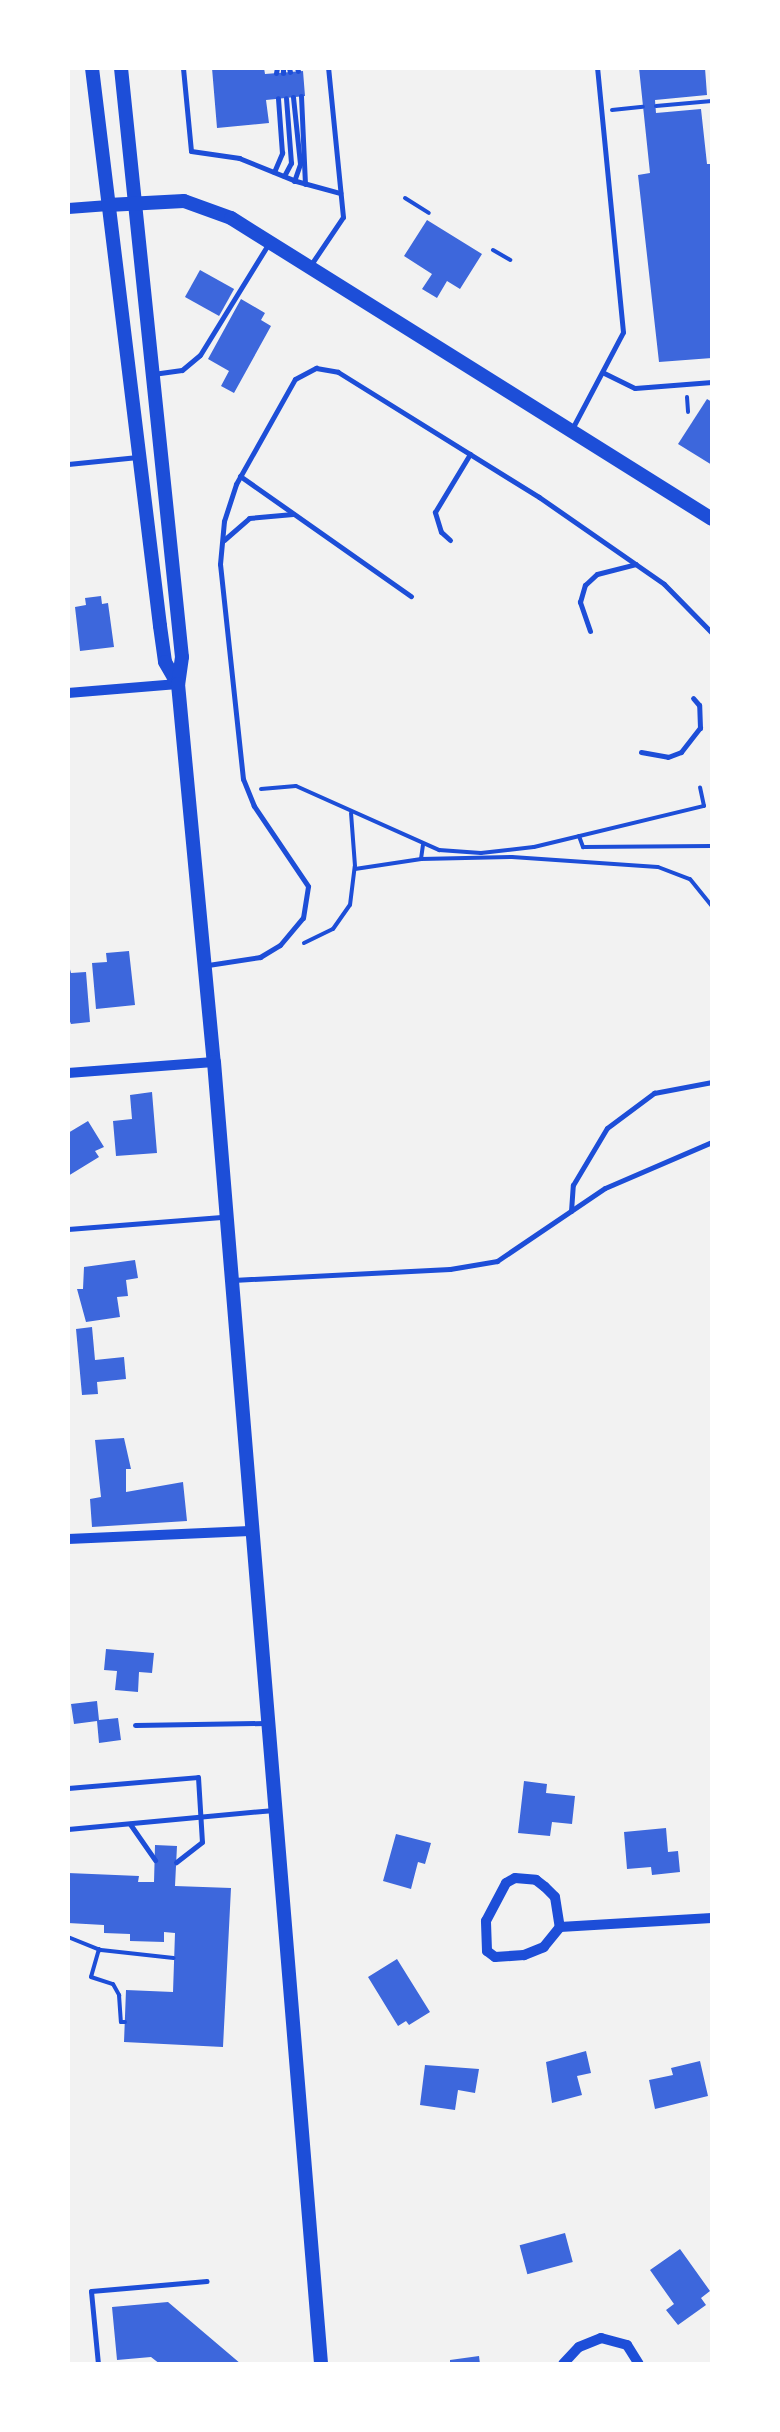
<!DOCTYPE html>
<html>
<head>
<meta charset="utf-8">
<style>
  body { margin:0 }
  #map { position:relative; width:780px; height:2432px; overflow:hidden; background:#f2f2f2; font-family:"Titillium Web",sans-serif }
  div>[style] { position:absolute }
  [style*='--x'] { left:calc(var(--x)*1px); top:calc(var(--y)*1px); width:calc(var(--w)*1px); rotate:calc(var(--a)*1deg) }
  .building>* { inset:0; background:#3d67dc; transform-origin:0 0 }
  .path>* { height:4px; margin:-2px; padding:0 2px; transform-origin:2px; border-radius:2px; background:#1d4ed8 }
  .service>* { height:5px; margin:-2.5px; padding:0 2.5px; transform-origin:2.5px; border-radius:2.5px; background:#1d4ed8 }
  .minor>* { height:10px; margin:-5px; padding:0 5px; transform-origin:5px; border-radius:5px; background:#1d4ed8 }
  .tertiary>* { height:11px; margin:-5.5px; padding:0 5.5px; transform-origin:5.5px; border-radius:5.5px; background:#1d4ed8 }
  .secondary>* { height:14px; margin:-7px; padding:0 7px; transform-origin:7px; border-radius:7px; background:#1d4ed8 }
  span { translate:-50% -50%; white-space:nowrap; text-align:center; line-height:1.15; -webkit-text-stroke:8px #fff; paint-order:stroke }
  .frame { position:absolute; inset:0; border:70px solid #fff; pointer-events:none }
</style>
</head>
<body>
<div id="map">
  <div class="building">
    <div style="clip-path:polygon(212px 68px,264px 68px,265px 74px,303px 71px,305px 96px,266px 100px,269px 123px,217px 128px)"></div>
    <div style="clip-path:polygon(639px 68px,705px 68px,707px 95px,655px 100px,656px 113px,701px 109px,707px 164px,712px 164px,712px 358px,659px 362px,638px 175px,650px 173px)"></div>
    <div style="clip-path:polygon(427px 220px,482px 254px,460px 289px,447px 281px,437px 298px,422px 289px,432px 274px,404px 256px)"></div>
    <div style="left:200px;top:270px;width:39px;height:31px;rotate:29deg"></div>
    <div style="clip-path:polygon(241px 299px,265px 313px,261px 320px,271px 326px,234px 393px,221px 386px,229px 371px,208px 359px)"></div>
    <div style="clip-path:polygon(707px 399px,712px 402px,712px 465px,678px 444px)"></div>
    <div style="clip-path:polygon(101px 596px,102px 604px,108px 603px,114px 647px,80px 651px,75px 607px,86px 605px,85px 598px)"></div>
    <div style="clip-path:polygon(129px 951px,135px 1005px,96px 1009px,92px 963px,107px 962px,106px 953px)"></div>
    <div style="clip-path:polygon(68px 962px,71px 973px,86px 972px,90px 1022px,71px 1024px,68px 1017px)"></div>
    <div style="clip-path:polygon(152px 1092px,157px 1153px,116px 1156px,113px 1121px,132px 1119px,130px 1095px)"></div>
    <div style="clip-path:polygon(88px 1121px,104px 1147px,95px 1151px,99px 1157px,68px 1176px,68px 1133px)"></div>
    <div style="clip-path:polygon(135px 1260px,138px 1278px,126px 1280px,128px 1296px,117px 1297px,120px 1317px,86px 1322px,77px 1289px,83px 1289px,84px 1267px)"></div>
    <div style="clip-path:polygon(92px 1327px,95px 1360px,124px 1357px,126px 1379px,97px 1382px,98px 1394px,82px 1395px,76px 1329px)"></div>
    <div style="clip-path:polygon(124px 1438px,131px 1469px,126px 1469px,126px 1492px,183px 1482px,187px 1521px,92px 1527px,90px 1499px,101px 1497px,95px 1440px)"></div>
    <div style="clip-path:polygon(106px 1649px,154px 1653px,152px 1673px,139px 1672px,138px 1692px,115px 1690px,117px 1671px,104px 1670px)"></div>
    <div style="clip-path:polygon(97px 1701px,99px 1720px,118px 1718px,121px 1740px,99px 1743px,97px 1721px,74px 1724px,71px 1704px)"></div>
    <div style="clip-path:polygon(524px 1781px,547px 1784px,546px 1793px,575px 1796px,572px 1824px,552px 1822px,550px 1836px,518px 1833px)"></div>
    <div style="clip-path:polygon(666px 1828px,668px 1852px,678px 1851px,680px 1872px,652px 1875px,651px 1867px,627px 1869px,624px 1832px)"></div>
    <div style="clip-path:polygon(396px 1834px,431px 1843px,425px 1864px,418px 1862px,411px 1889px,383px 1881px)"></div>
    <div style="clip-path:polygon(155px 1845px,177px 1846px,175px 1886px,231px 1888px,223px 2047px,124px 2042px,126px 1990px,173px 1992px,175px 1933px,164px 1932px,164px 1942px,130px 1941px,130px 1934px,104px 1933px,104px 1925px,68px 1923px,68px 1873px,139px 1876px,138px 1882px,154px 1882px)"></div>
    <div style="clip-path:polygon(397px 1959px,430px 2012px,409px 2025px,406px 2021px,398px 2026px,368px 1977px)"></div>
    <div style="clip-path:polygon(586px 2051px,591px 2073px,577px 2076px,582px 2095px,552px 2103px,546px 2062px)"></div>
    <div style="clip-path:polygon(700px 2061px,708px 2096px,655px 2109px,649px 2080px,673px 2075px,671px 2068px)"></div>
    <div style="clip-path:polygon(425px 2065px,479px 2069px,475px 2093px,458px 2090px,455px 2110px,420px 2105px)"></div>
    <div style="left:565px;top:2233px;width:30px;height:47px;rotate:75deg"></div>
    <div style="clip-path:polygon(680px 2249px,710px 2291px,701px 2298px,706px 2305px,678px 2325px,666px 2310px,674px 2304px,650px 2270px)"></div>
    <div style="clip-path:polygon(168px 2302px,241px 2364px,160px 2364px,151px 2357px,117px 2360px,112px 2307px)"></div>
    <div style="clip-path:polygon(479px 2356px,480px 2364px,450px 2364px,450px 2360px)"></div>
  </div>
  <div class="path">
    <div style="--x:656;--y:106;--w:56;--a:-5.1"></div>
    <div style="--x:612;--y:110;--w:31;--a:-6"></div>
    <div style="--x:405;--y:198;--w:28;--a:32"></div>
    <div style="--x:493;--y:250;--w:20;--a:30"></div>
    <div style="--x:687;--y:397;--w:15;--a:86"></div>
    <div style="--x:261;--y:789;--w:35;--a:-5"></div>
    <div style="--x:296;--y:786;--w:157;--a:24.1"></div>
    <div style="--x:439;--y:850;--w:42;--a:4.1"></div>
    <div style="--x:481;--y:853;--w:53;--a:-6.5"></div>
    <div style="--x:534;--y:847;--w:175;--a:-13.6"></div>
    <div style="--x:704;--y:806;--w:19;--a:-102"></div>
    <div style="--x:579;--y:836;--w:12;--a:70"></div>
    <div style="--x:583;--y:847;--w:129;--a:-0.4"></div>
    <div style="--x:421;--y:859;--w:91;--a:-1.3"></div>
    <div style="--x:512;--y:857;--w:146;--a:3.9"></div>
    <div style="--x:658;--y:867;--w:34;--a:21"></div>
    <div style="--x:690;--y:879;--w:35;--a:51"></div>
    <div style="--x:355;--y:869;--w:67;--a:-8.6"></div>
    <div style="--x:421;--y:859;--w:14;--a:-82"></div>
    <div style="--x:304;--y:943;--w:32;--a:-26"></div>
    <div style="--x:333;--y:929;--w:29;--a:-55"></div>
    <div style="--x:350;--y:905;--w:39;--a:-83"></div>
    <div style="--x:355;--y:866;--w:53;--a:-94.3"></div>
    <div style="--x:68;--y:1937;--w:35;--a:22"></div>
    <div style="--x:101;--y:1950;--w:73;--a:6.3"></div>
    <div style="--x:99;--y:1949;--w:29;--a:106"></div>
    <div style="--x:91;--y:1977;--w:23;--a:18"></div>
    <div style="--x:113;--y:1984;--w:13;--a:61"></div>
    <div style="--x:119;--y:1995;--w:27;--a:86"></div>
    <div style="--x:121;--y:2022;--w:4;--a:0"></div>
  </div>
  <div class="service">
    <div style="--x:183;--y:68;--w:83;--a:84.5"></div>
    <div style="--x:191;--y:151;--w:49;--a:8.3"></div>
    <div style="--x:239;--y:158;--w:61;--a:22"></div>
    <div style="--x:296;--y:181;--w:46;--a:15.3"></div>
    <div style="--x:283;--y:68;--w:5;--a:90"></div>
    <div style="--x:289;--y:68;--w:4;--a:76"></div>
    <div style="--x:297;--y:68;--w:3;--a:72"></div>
    <div style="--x:276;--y:73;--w:5;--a:-79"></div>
    <div style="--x:301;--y:96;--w:88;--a:87.4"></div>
    <div style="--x:293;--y:97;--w:67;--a:84"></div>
    <div style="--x:300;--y:164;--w:18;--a:109"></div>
    <div style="--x:274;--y:172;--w:21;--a:-67"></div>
    <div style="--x:282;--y:153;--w:55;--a:-94.2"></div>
    <div style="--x:284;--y:176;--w:15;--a:-62"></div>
    <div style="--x:291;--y:163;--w:65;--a:-94.4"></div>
    <div style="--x:312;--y:263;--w:55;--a:-56"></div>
    <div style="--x:343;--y:217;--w:150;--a:-95.7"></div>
    <div style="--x:604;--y:373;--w:34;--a:26"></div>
    <div style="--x:635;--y:388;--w:77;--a:-4.5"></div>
    <div style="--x:153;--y:374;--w:29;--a:-8"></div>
    <div style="--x:182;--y:370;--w:23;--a:-40"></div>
    <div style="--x:200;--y:355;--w:132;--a:-58.4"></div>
    <div style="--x:573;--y:427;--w:107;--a:-62.2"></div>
    <div style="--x:623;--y:332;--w:265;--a:-95.6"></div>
    <div style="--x:68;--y:464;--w:70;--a:-5.7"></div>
    <div style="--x:240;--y:476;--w:209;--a:35.1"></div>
    <div style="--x:224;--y:540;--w:33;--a:-41"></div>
    <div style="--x:249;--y:518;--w:44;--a:-5.2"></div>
    <div style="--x:450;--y:540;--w:12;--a:-138"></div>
    <div style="--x:441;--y:532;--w:21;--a:-107"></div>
    <div style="--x:435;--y:512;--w:68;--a:-58.9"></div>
    <div style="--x:590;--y:631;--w:31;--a:-109"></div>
    <div style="--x:580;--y:602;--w:18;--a:-74"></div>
    <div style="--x:585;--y:585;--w:16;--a:-43"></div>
    <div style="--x:597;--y:574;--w:40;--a:-14.4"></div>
    <div style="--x:641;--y:752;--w:27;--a:10"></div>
    <div style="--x:668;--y:757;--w:14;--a:-21"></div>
    <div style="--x:681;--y:752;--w:31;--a:-52"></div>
    <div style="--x:700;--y:728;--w:23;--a:-92"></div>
    <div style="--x:699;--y:705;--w:9;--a:-131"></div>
    <div style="--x:208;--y:965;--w:53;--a:-8.7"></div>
    <div style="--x:260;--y:957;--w:23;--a:-31"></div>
    <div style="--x:280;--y:945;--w:35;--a:-50"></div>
    <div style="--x:303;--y:918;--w:32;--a:-81"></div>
    <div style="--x:308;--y:886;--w:97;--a:-124"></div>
    <div style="--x:254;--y:806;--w:29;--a:-112"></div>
    <div style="--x:243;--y:779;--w:216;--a:-96.1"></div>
    <div style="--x:220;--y:564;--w:43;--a:-84.7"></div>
    <div style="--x:224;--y:521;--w:39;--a:-72"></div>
    <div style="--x:236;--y:484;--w:120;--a:-60.7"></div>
    <div style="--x:295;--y:379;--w:24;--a:-28"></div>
    <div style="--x:316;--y:368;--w:22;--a:10"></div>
    <div style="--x:338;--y:372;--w:237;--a:31.9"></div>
    <div style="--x:539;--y:497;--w:152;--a:34.8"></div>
    <div style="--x:664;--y:584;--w:69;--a:45.6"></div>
    <div style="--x:571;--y:1211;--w:26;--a:-86"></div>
    <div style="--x:573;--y:1185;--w:66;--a:-59.2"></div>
    <div style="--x:607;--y:1128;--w:59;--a:-36.7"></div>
    <div style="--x:654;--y:1093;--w:59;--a:-10.7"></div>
    <div style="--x:68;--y:1229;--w:154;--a:-4.5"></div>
    <div style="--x:233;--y:1280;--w:217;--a:-2.9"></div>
    <div style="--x:450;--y:1269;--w:48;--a:-9.7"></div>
    <div style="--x:497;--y:1261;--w:130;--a:-34.1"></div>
    <div style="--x:605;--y:1188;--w:116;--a:-23.3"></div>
    <div style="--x:135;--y:1725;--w:131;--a:-0.9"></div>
    <div style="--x:68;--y:1788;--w:130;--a:-4.8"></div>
    <div style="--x:198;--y:1777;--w:65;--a:86.5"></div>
    <div style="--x:202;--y:1842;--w:33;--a:142"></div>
    <div style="--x:130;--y:1824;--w:44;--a:55.2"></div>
    <div style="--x:68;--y:1829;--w:204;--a:-5.3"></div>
    <div style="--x:98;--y:2364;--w:73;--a:-95.5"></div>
    <div style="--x:91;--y:2291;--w:116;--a:-4.9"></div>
  </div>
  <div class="minor">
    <div style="--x:68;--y:693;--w:110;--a:-4.7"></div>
    <div style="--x:68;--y:1073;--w:146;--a:-4.3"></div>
    <div style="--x:68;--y:1539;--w:182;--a:-2.5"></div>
    <div style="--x:515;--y:1878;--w:21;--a:5"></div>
    <div style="--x:536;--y:1880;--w:11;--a:38"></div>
    <div style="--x:545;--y:1887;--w:14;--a:45"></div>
    <div style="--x:555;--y:1897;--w:30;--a:81"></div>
    <div style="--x:560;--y:1927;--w:26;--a:129"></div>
    <div style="--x:544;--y:1947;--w:22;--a:158"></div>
    <div style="--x:524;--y:1955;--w:29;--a:176"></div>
    <div style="--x:495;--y:1957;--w:10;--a:-143"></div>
    <div style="--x:487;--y:1951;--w:30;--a:-92"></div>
    <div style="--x:486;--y:1921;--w:43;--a:-62.2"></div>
    <div style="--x:506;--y:1883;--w:10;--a:-29"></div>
    <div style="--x:560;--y:1927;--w:152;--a:-3.4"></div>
    <div style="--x:563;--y:2364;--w:23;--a:-47"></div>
    <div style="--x:579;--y:2347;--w:24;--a:-22"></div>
    <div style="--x:601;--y:2338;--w:27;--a:15"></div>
    <div style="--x:627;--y:2345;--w:22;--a:58"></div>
  </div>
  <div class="tertiary">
    <div style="--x:68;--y:208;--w:40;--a:-4.3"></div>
  </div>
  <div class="secondary">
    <div style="--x:92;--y:68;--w:562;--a:83.05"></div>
    <div style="--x:160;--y:626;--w:36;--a:82"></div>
    <div style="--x:165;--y:662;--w:24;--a:60"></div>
    <div style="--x:121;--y:68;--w:592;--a:84.09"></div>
    <div style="--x:182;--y:657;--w:27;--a:98"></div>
    <div style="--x:178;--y:684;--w:380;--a:84.6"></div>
    <div style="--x:214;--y:1062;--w:1306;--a:85.3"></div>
    <div style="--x:108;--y:205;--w:76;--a:-3"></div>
    <div style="--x:184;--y:201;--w:50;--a:19.9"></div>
    <div style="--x:231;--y:218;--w:567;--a:32.04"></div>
  </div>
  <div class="frame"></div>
</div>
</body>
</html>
